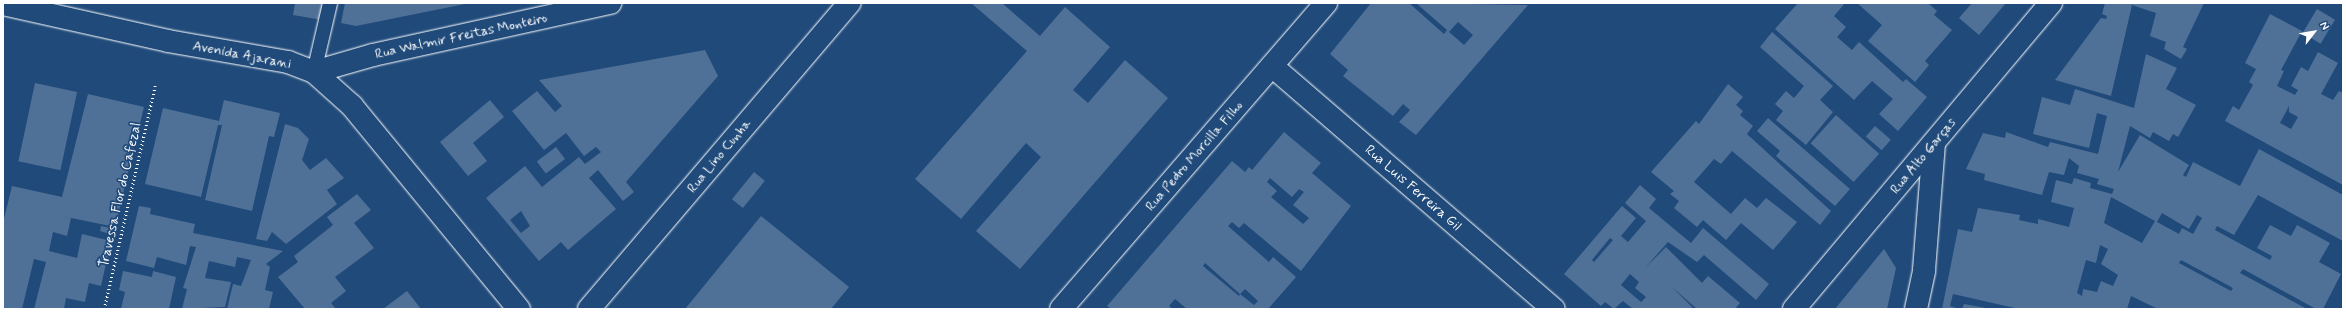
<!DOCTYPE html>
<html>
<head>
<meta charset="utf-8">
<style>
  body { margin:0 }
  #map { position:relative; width:2346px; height:312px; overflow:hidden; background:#1f4a7a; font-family:Mynerve,sans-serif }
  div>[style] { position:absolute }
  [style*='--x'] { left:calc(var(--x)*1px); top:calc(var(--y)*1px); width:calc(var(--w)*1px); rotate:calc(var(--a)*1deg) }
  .building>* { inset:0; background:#507197; transform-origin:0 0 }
  .path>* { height:2.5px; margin-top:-1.25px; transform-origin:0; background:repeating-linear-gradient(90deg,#fff 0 1px,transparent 0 4px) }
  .roads { filter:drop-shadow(0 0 1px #fff) drop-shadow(0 0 1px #fff) }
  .service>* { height:14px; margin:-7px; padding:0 7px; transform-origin:7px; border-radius:7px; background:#1f4a7a }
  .minor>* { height:22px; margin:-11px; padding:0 11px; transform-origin:11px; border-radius:11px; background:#1f4a7a }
  .tertiary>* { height:22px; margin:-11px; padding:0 11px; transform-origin:11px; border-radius:11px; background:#1f4a7a }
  span { translate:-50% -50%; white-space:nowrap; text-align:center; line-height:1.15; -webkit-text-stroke:3.5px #1f4a7a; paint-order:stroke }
  .street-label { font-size:14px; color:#fff }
  .frame { position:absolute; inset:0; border:4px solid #fff; pointer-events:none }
  .north { position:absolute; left:2294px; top:12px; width:40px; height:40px; -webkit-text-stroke:3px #1f4a7a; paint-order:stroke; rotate:59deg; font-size:11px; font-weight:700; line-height:16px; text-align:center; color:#fff }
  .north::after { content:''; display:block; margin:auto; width:14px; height:18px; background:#fff; clip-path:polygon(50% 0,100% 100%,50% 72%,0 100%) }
</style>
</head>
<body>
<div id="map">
  <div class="building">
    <div style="clip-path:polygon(295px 3px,326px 3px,322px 20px,293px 15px)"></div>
    <div style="clip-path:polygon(345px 3px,465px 3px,465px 4px,356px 26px,341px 23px)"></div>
    <div style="clip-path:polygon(971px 3px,1002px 3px,1040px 36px,1065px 7px,1110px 47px,1073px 90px,1088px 103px,1125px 60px,1168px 98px,1020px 269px,976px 231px,1041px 157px,1026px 143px,961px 219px,915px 179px,1027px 51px)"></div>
    <div style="clip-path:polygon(evenodd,1371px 3px,1409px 3px,1444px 34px,1447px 30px,1416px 3px,1528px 5px,1416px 135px,1399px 122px,1410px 110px,1403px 104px,1393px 116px,1343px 76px,1348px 70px,1330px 54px,1371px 3px,1458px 22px,1473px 35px,1464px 45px,1449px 32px,1458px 22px)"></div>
    <div style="clip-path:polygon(1798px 3px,1845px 3px,1834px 16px,1846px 27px,1837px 37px,1852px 50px,1859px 42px,1903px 82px,1906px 79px,1927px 97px,1898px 131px,1879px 114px,1893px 99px,1872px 81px,1854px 100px,1775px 29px)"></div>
    <div style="clip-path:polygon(1857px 3px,1928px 3px,1937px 11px,1934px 15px,1952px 30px,1925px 61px,1929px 65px,1915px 82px,1868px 41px,1882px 25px)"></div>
    <div style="clip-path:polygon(1972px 3px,2006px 3px,1979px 35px,1959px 18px)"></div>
    <div style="clip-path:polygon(2105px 3px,2204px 3px,2183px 47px,2187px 49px,2181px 59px,2164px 49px,2166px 42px,2150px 36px,2156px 13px,2132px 5px,2111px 96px,2055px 80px,2101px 18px,2106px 19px,2107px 16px,2102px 14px)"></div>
    <div style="left:2317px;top:9px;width:21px;height:28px;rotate:31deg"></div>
    <div style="clip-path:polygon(evenodd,2270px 14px,2302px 31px,2281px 70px,2284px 71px,2277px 86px,2295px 95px,2298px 90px,2291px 86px,2301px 67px,2308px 71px,2318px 52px,2338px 63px,2321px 94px,2333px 100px,2339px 91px,2343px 93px,2343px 185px,2225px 121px,2233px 106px,2239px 110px,2253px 85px,2249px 82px,2256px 69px,2245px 63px,2270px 14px,2289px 106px,2289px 112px,2298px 117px,2291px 129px,2280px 123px,2289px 106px)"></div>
    <div style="clip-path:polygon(1772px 32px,1833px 86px,1820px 100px,1833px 112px,1806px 145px,1776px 120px,1783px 111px,1775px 104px,1786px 91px,1794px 98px,1804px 86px,1760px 47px)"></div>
    <div style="clip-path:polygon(evenodd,705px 50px,718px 76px,626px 182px,634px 192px,623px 201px,598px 170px,589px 178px,616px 209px,568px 250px,561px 242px,539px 261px,486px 198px,525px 166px,542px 187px,579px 157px,585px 164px,601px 152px,596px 147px,584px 156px,566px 133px,544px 150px,512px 111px,537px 91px,555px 112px,562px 106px,539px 80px,705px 50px,521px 211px,530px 226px,521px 233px,510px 220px,521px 211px)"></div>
    <div style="clip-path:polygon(evenodd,2146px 54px,2177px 68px,2166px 89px,2196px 105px,2178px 137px,2173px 134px,2169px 141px,2153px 132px,2150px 138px,2130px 126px,2118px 172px,2140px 135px,2189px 165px,2183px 175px,2186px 177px,2193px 162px,2240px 186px,2259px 149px,2343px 195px,2343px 241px,2258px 195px,2234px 235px,2217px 226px,2215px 230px,2270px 260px,2272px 256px,2257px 248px,2270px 225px,2291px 236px,2297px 225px,2330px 243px,2319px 262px,2341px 274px,2323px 309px,2316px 309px,2243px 269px,2240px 273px,2307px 309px,2158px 309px,2131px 296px,2127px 309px,2019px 309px,1953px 294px,1950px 306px,1959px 309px,1942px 309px,1958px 229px,1972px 232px,1978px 208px,2020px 215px,2019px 220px,2038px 224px,2038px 219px,2069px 227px,2074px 208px,2051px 202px,2056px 180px,2072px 184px,2074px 178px,2091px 183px,2090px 188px,2112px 194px,2114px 189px,2097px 184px,2099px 179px,2077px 173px,2079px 166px,2069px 158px,2064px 175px,2049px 172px,2042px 195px,1984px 180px,1985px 174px,1966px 169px,1983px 133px,2005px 138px,2006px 132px,2048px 147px,2050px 142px,2098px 154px,2107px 116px,2097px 113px,2089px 148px,2033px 134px,2042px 97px,2070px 105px,2075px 89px,2134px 108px,2146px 54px,2111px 197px,2155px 221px,2142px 243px,2104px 223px,2111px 197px,2146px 54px,2162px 213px,2189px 229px,2197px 215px,2202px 218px,2193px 234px,2182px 228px,2179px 234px,2157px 222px,2162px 213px,2146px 54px,2100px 245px,2108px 249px,2101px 264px,2118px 275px,2113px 286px,2101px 281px,2097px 292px,2083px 289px,2082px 296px,2077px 293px,2086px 260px,2096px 263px,2100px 245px,2146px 54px,2181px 260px,2233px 288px,2231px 291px,2179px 263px,2181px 260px)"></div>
    <div style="left:35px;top:83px;width:43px;height:80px;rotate:12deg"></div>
    <div style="clip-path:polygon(1728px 84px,1743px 97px,1736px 105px,1743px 111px,1740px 115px,1753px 126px,1747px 134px,1831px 211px,1820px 225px,1732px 151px,1721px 164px,1714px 159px,1694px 182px,1731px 214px,1745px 198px,1757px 208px,1766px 198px,1797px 222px,1773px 250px,1741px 223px,1726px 240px,1703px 220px,1697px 227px,1674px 208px,1679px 201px,1670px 194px,1674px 191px,1651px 172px,1696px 121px,1699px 124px)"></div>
    <div style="clip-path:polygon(88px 94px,144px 107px,115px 227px,57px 215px,71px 218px,67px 236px,53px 232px,49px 251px,77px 258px,82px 234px,111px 241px,101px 286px,89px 283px,85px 302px,66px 298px,64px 309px,34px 309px,46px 262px,34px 259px,22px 309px,3px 309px,3px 223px,12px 186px,62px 197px)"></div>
    <div style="clip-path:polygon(224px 100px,280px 113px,274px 137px,269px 136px,252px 211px,205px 200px,222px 125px,218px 125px,201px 197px,145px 184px,163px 108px,219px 121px)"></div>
    <div style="clip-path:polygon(490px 100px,504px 117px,473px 143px,487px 161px,468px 176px,440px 142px)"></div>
    <div style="left:1836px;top:115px;width:58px;height:38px;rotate:42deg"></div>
    <div style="clip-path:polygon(1768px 118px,1850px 189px,1835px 206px,1776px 156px,1780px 151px,1757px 131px)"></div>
    <div style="clip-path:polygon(285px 124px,298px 128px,309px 139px,302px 160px,310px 170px,326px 158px,344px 178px,327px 190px,337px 204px,286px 244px,272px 232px,267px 241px,256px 239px)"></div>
    <div style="left:1875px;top:126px;width:21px;height:14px;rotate:41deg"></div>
    <div style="clip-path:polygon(evenodd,1284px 132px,1321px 163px,1312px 173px,1351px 206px,1301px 271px,1244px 223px,1239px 228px,1232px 222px,1228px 226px,1269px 262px,1273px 257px,1296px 277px,1268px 309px,1187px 309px,1175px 299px,1169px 306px,1173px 309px,1111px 309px,1107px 306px,1232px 161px,1245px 172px,1249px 167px,1252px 170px,1284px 132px,1270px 178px,1292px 197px,1299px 189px,1304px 192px,1293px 205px,1309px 218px,1303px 224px,1271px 197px,1277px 191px,1267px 182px,1270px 178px,1284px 132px,1205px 263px,1240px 294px,1245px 289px,1258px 301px,1254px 305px,1240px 294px,1239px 296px,1203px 266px,1205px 263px)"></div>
    <div style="left:556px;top:147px;width:15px;height:24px;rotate:53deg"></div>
    <div style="left:754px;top:172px;width:14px;height:35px;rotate:39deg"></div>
    <div style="clip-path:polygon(evenodd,1640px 185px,1656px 199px,1649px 208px,1691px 243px,1703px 228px,1769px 284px,1756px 300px,1704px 255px,1697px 262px,1668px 242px,1645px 268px,1666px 247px,1702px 283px,1708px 276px,1740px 303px,1735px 309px,1697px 309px,1672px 287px,1694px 309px,1633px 309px,1623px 301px,1614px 309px,1605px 302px,1601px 306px,1564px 274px,1622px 206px,1636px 218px,1621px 236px,1628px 242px,1646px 221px,1625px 203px,1640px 185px,1610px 238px,1613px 240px,1594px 262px,1592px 260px,1610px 238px,1640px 185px,1630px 274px,1639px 282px,1635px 288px,1646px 297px,1641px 302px,1621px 285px,1630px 274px)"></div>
    <div style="clip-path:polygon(357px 194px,371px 210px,354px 223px,374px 248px,335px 277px,346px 291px,331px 303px,336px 309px,305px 309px,278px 277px,298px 262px,294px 256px,333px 225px,327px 217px)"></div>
    <div style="clip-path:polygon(139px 206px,151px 208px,150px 214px,195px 224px,193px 233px,283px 251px,266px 264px,270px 267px,265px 290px,273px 292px,269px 309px,227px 309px,233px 284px,241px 286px,251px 260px,237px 257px,235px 267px,209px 261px,205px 278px,231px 282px,225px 307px,182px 309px,187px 289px,183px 288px,196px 247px,190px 246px,186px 265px,157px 257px,154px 268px,126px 261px)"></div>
    <div style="clip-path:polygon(761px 216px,849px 287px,831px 309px,685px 309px)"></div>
    <div style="clip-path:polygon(101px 226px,114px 229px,113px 235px,100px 231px)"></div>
    <div style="clip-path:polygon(1884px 249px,1896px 268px,1887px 309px,1835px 309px)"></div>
    <div style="clip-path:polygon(123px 271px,152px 277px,153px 271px,176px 277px,169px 309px,121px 309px,125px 292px,119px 290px)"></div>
    <div style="clip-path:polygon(407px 291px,421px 309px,383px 309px)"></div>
    <div style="clip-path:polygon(1964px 304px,1986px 308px,1986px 309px,1962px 309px)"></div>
  </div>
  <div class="path">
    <div style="--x:104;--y:309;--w:229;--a:-77.1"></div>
  </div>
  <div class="roads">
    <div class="service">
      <div style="--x:314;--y:72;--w:71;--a:-76.9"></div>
    </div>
    <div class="minor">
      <div style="--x:1272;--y:66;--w:372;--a:40.8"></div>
      <div style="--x:314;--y:72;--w:61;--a:-16.1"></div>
      <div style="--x:373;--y:55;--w:243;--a:-12.4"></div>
      <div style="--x:589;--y:309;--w:402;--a:-49.6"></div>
      <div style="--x:1061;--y:309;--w:405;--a:-49.1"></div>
      <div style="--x:1794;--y:309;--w:400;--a:-50"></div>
      <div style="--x:1916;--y:309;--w:40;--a:-78"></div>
      <div style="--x:1924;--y:270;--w:126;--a:-85.5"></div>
    </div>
    <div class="tertiary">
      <div style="--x:3;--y:4;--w:169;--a:12.6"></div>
      <div style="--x:168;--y:41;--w:122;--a:9.9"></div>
      <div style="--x:288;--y:62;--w:28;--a:21"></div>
      <div style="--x:314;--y:72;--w:51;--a:41.8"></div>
      <div style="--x:352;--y:106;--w:263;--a:50.6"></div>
    </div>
  </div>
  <div class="street-label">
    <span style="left:461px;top:36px;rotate:-12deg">Rua Walmir Freitas Monteiro</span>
    <span style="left:242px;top:55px;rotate:11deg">Avenida Ajarani</span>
    <span style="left:719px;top:156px;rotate:-50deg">Rua Lino Cunha</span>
    <span style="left:1194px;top:156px;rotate:-49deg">Rua Pedro Morcilla Filho</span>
    <span style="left:1923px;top:156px;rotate:-50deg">Rua Alto Garças</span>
    <span style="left:1413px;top:188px;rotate:41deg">Rua Luis Ferreira Gil</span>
    <span style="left:120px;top:195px;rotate:-77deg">Travessa Flor do Cafezal</span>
  </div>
  <div class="frame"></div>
  <div class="north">N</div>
</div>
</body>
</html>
